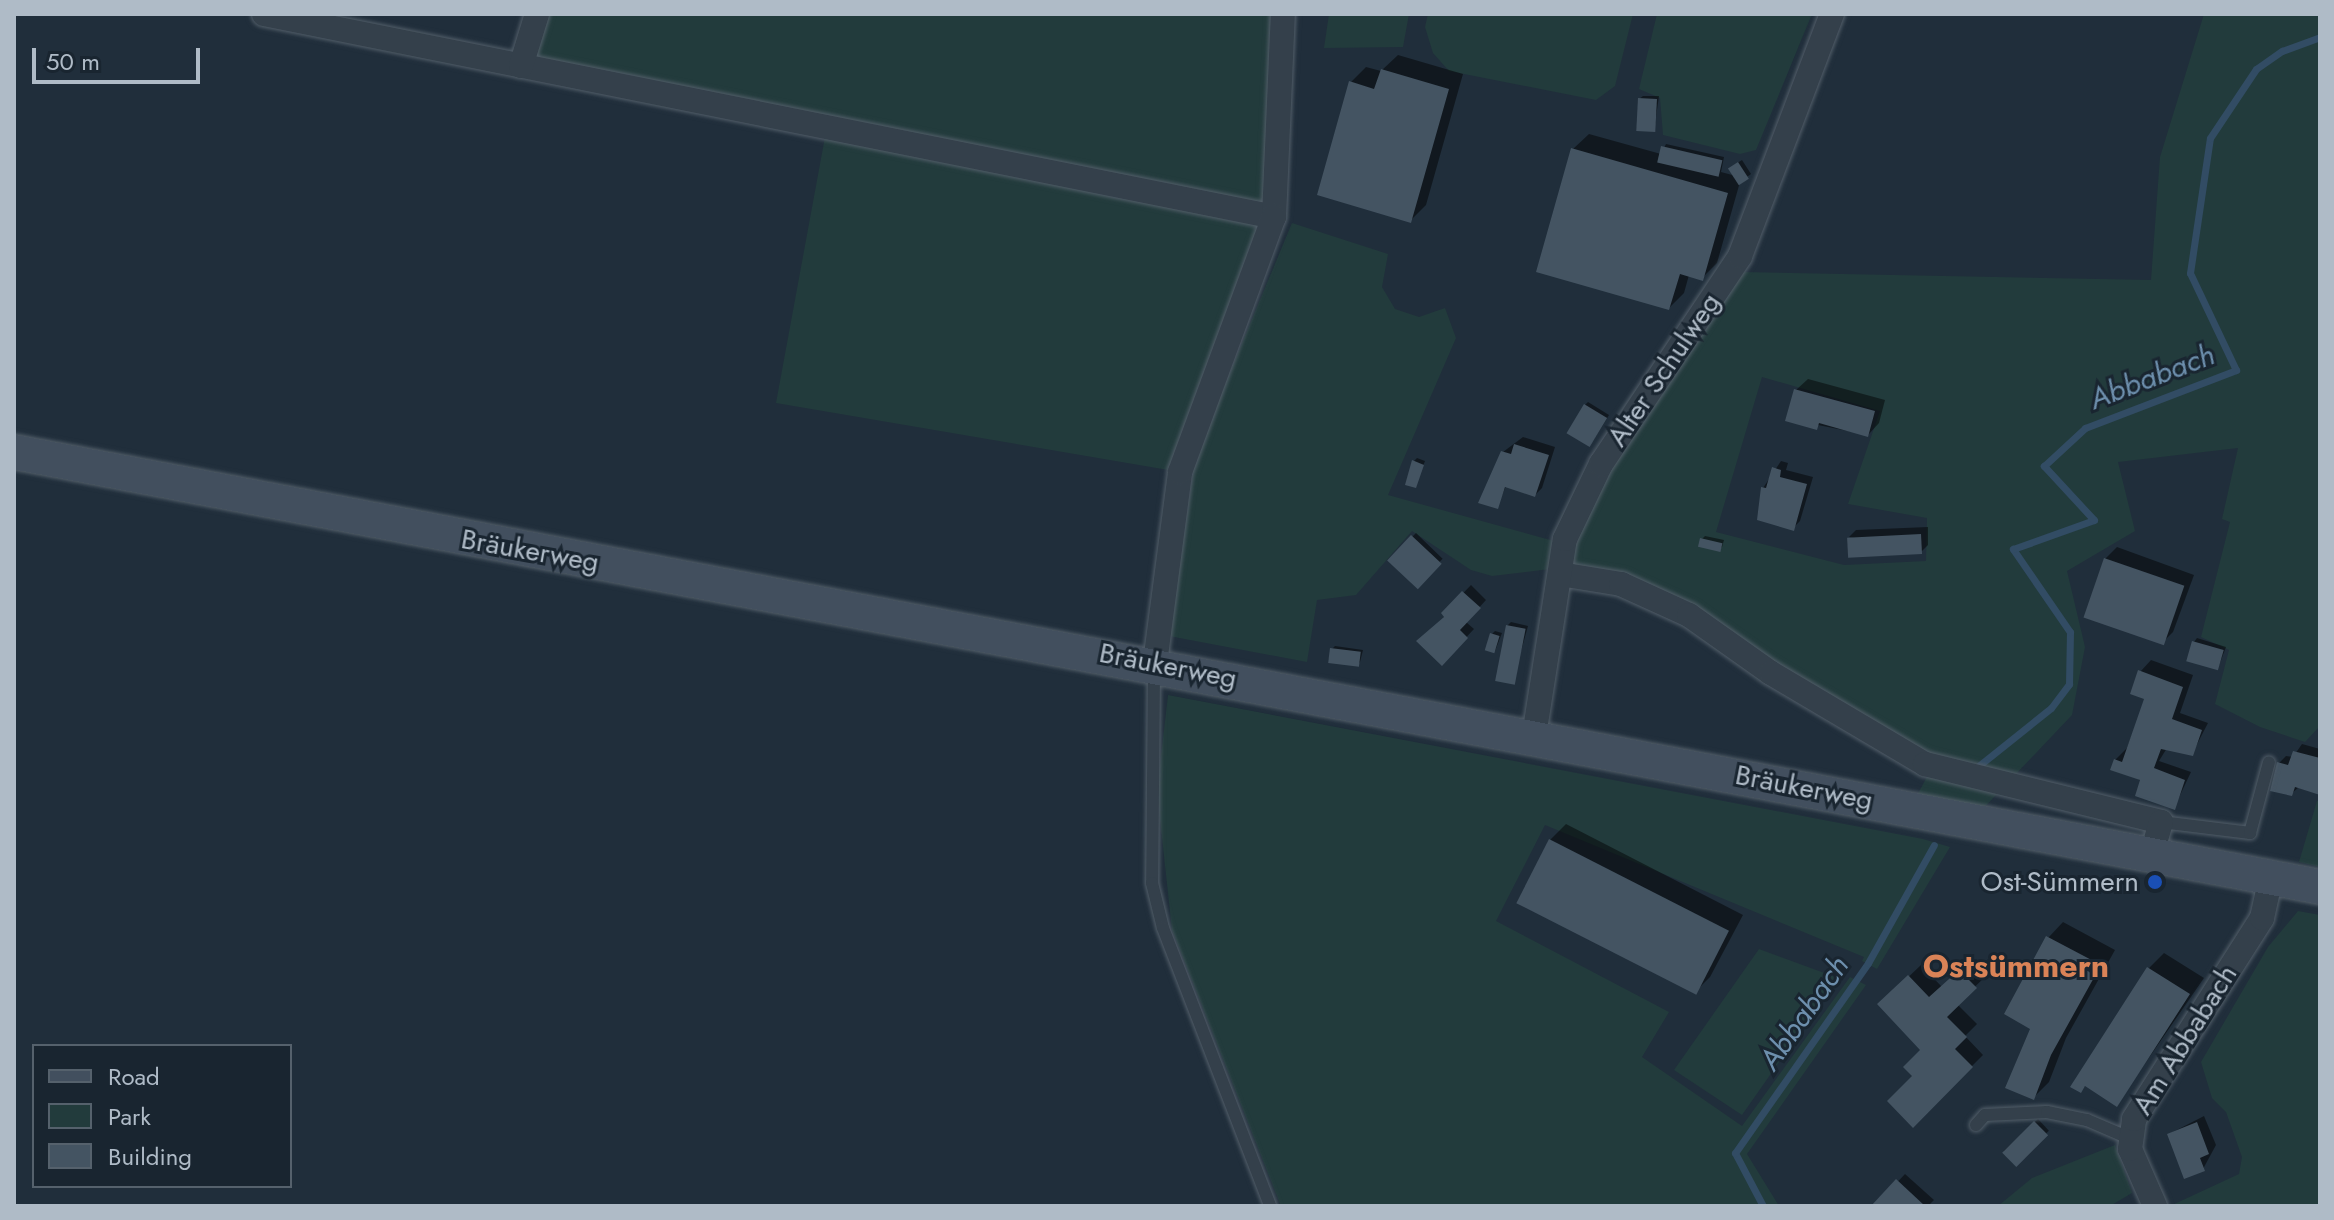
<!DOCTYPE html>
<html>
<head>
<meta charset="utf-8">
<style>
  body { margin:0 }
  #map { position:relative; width:2334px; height:1220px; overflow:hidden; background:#202e3b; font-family:Jost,sans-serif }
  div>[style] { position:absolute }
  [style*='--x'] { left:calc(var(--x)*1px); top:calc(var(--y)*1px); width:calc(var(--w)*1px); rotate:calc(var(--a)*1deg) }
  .green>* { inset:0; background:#223b3c }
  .shadow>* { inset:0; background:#0007; transform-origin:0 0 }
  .stream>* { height:7px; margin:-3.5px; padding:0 3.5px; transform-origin:3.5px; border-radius:3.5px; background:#324c64 }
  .building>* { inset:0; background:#445462; transform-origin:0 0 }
  .roads { filter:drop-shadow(0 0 2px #525e69) drop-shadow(0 0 2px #525e69) }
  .lane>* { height:12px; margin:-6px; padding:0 6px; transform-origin:6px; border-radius:6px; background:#34404b }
  .street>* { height:24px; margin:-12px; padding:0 12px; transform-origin:12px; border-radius:12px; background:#34404b }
  .secondary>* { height:34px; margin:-17px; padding:0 17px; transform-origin:17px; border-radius:17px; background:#424f5e }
  .dots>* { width:22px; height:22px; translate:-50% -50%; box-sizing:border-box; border:4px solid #192530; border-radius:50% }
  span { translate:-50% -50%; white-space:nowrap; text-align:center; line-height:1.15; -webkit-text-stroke:6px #192530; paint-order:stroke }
  .street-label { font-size:28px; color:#afbbc7 }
  .poi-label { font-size:28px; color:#afbbc7 }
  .right { translate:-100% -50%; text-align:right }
  .water-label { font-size:30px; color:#6d8fad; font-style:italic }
  .quarter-label { font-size:32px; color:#da8357; font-weight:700 }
  .frame { position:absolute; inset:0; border:16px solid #afbbc7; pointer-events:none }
  .legend { position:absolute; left:32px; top:1044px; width:260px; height:144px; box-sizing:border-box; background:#192530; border:2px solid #55616c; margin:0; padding:10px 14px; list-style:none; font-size:24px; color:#afbbc7 }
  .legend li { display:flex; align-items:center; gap:16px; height:40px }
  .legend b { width:40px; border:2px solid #55616c }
  .scale { position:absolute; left:32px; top:48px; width:168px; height:36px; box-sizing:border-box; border:4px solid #afbbc7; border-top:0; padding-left:10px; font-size:24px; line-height:28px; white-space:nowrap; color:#afbbc7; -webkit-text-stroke:6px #192530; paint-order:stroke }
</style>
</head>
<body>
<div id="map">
  <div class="green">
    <div style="clip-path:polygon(537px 14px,1283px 14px,1274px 217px,1180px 472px,776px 403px,827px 126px,521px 66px)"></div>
    <div style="clip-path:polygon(1329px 14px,1409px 14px,1403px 47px,1324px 48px)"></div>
    <div style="clip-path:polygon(1428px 14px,1633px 14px,1615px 86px,1596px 100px,1449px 71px,1433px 53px,1425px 27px)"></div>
    <div style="clip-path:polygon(1657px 14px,1812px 14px,1756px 150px,1740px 154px,1663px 135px,1660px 98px,1639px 89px)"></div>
    <div style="clip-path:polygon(evenodd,2204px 14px,2320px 14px,2320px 726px,2305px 742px,2260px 727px,2215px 704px,2229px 650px,2201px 637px,2230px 522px,2222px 519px,2238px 448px,2118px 462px,2135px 531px,2067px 571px,2085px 647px,2072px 715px,1979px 813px,1914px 801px,1936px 760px,1772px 665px,1567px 567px,1606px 466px,1742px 272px,2151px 280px,2160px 157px,2204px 14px,1762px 377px,1880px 411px,1848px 504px,1927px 518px,1926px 561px,1844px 565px,1716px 532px,1762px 377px)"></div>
    <div style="clip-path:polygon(1292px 223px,1388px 254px,1382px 287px,1395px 309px,1419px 317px,1445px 308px,1456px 338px,1388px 495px,1554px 541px,1550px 569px,1492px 576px,1471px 570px,1412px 531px,1356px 595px,1317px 600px,1307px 662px,1169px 636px,1196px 454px)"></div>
    <div style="clip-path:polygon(1168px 695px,1923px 839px,1950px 847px,1877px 969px,1862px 961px,1864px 957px,1545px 825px,1496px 921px,1669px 1012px,1642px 1057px,1742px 1126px,1850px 977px,1866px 985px,1747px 1154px,1779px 1206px,1281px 1206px,1172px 930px,1157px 791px)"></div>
    <div style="clip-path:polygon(2317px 801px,2320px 801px,2320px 867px,2299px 862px)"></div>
    <div style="clip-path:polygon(2298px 911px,2320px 915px,2320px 1206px,2170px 1206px,2239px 1174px,2242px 1157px,2226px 1112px,2212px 1098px,2201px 1062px,2268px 947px)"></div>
    <div style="clip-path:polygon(1759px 949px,1838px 978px,1742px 1115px,1674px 1070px)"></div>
    <div style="clip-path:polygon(2115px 1145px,2132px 1193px,2110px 1206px,1998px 1206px,2032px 1178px)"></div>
  </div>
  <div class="shadow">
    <div style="clip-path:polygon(1398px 55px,1463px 74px,1426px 205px,1410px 221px,1351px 82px,1366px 67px,1381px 71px)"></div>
    <div style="clip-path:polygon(1643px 96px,1659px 96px,1654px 131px,1639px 99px)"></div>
    <div style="clip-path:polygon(1589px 134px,1661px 154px,1666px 144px,1724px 157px,1721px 172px,1736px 176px,1734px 165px,1742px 160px,1751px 174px,1740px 182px,1717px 263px,1702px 278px,1689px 275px,1684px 293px,1669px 308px,1573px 149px)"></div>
    <div style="clip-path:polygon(1808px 379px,1885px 400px,1879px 423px,1868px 435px,1788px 419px,1796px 390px)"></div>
    <div style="clip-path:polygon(1588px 402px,1609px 415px,1593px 441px,1585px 405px)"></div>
    <div style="clip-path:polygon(1523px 437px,1555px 447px,1542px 488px,1535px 495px,1506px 486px,1497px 507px,1480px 501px,1503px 452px)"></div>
    <div style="clip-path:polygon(1417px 458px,1425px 461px,1415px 486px,1414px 461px)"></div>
    <div style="clip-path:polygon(1781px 461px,1788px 463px,1786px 470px,1813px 477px,1800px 521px,1793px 528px,1763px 488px)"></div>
    <div style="clip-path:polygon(1928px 527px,1928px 545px,1921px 552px,1849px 537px,1856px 530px)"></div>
    <div style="left:1416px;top:533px;width:37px;height:38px;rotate:44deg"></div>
    <div style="clip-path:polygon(1705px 536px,1724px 540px,1722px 547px,1718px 550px,1702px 539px)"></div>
    <div style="clip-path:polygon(2117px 547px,2194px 575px,2173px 632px,2161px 644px,2105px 559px)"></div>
    <div style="clip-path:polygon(1471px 585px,1486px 600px,1466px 622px,1474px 629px,1442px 663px,1444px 613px)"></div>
    <div style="clip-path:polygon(1511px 622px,1528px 626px,1512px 683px,1507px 626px)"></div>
    <div style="clip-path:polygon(1495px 631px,1502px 633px,1495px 651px,1492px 634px)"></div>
    <div style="clip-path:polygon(2197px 638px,2226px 647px,2218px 668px,2194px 642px)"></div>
    <div style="clip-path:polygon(1335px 646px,1363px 650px,1360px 662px,1357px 665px,1332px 649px)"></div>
    <div style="clip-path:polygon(2151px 660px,2193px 675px,2180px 713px,2208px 723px,2192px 754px,2167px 748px,2159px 761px,2191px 772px,2174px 808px,2115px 760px,2127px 748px,2146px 698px,2140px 672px)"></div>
    <div style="clip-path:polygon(2302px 744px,2320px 749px,2320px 793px,2299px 787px,2291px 794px,2279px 763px,2286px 756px,2293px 757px)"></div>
    <div style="clip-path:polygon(1566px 824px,1743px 915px,1710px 977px,1695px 992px,1550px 840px)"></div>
    <div style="clip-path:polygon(2063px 922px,2115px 950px,2066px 1038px,2049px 1082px,2034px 1097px,2033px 1028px,2048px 938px)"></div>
    <div style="clip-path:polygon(2164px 953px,2204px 978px,2117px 1104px,2086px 1085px,2080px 1091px,2149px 968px)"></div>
    <div style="clip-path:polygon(1972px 960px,1987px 975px,1957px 1004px,1977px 1024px,1965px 1036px,1983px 1055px,1913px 1125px,1915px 1076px,1923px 1050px,1880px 1004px,1921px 965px,1942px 987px)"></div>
    <div style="clip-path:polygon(2204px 1116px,2216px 1145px,2203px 1169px,2169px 1134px)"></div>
    <div style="left:2038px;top:1119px;width:16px;height:47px;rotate:47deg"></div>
    <div style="clip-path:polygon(1905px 1174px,1934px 1200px,1928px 1206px,1875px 1206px)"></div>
  </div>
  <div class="stream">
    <div style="--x:1976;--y:768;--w:96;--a:-38.7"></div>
    <div style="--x:2051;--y:708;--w:30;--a:-53"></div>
    <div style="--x:2069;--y:684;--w:52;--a:-88.9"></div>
    <div style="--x:2070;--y:632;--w:101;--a:-124.5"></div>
    <div style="--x:2013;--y:549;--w:86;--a:-19.7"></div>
    <div style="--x:2094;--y:520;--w:74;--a:-132.8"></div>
    <div style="--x:2044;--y:466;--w:56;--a:-42.8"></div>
    <div style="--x:2085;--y:428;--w:162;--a:-21"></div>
    <div style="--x:2236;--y:370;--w:107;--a:-115.4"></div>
    <div style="--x:2190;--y:273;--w:136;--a:-81.6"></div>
    <div style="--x:2210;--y:138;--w:83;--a:-56.3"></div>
    <div style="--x:2256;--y:69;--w:32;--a:-35"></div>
    <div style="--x:2282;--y:51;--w:40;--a:-20.2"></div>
    <div style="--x:1763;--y:1206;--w:60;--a:-117.8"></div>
    <div style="--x:1735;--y:1153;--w:232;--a:-55"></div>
    <div style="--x:1868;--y:963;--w:135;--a:-60.8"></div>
  </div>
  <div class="building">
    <div style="clip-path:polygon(1381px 69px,1449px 89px,1411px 223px,1317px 195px,1349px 81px,1374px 89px)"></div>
    <div style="left:1638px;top:98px;width:19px;height:33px;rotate:3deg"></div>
    <div style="left:1661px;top:146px;width:63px;height:17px;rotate:13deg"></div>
    <div style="clip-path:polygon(1571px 148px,1728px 193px,1703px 281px,1680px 274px,1669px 310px,1536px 272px)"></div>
    <div style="left:1738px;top:162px;width:20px;height:12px;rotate:57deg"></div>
    <div style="clip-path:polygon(1794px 389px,1875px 411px,1868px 437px,1819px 423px,1817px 430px,1785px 421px)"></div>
    <div style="left:1584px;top:404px;width:27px;height:34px;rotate:31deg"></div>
    <div style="clip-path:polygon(1514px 444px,1549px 455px,1535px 497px,1505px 487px,1498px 509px,1478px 503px,1501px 451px,1511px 454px)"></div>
    <div style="clip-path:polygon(1412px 460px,1424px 465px,1416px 488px,1405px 485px)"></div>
    <div style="clip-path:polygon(1772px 467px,1781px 470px,1780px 477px,1807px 484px,1794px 531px,1757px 520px,1761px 487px,1766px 488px)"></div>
    <div style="left:1921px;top:534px;width:20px;height:74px;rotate:87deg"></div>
    <div style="left:1411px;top:535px;width:42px;height:35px;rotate:43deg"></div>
    <div style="left:1700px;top:538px;width:23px;height:9px;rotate:13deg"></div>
    <div style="left:2104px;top:558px;width:85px;height:63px;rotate:19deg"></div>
    <div style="clip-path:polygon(1462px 591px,1481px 608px,1460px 630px,1468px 638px,1442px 666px,1416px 641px,1444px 617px,1441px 613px)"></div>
    <div style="left:1506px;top:625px;width:20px;height:57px;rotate:11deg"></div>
    <div style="left:1490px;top:633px;width:10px;height:18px;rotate:17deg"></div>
    <div style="left:2192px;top:641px;width:33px;height:21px;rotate:16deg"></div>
    <div style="left:1330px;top:648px;width:31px;height:15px;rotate:7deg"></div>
    <div style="clip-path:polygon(2138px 670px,2183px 687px,2172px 719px,2202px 730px,2193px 756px,2161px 749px,2154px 768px,2185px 780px,2175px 810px,2135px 796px,2140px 780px,2110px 770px,2114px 759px,2122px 762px,2144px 699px,2130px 694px)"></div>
    <div style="clip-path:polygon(2293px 751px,2320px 758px,2320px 795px,2295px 787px,2292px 796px,2270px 791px,2277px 762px,2288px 765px)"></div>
    <div style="left:1549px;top:839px;width:202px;height:72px;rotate:27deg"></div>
    <div style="clip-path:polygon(2046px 936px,2101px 965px,2051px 1055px,2034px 1100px,2005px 1088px,2030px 1029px,2004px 1014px)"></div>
    <div style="clip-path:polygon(2147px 967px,2190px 994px,2117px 1107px,2085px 1086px,2081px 1093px,2070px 1087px)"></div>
    <div style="clip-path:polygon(1959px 970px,1977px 988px,1947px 1017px,1967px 1037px,1955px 1049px,1973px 1067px,1913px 1128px,1887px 1101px,1912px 1076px,1903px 1067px,1920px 1050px,1877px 1004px,1908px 975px,1929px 997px)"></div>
    <div style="left:2034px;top:1121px;width:20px;height:45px;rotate:45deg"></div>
    <div style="clip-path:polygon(2197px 1122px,2209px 1154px,2200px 1158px,2205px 1171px,2184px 1179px,2167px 1134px)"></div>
    <div style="clip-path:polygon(1896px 1179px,1925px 1206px,1871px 1206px)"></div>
  </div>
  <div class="roads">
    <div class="lane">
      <div style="--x:1154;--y:670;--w:213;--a:90.5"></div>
      <div style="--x:1152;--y:883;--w:46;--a:76.3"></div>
      <div style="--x:1163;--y:928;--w:298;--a:68.9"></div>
      <div style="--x:2161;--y:822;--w:90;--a:7"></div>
      <div style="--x:2250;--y:833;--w:73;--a:-75"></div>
      <div style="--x:1976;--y:1125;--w:13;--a:-48"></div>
      <div style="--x:1985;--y:1115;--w:62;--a:-2.8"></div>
      <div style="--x:2047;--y:1112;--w:41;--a:11.3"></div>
      <div style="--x:2087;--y:1120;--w:46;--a:23.2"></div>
    </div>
    <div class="street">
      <div style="--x:264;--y:14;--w:1030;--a:11.36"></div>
      <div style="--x:1274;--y:217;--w:203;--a:-87.5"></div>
      <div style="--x:521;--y:66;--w:54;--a:-72.9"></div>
      <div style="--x:1560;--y:574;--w:62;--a:9.3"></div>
      <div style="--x:1621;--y:584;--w:75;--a:24.5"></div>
      <div style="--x:1689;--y:615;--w:100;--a:35.3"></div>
      <div style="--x:1771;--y:673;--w:179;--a:30.6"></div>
      <div style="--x:1925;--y:764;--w:243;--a:13.8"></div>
      <div style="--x:2161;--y:822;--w:33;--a:106"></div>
      <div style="--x:1155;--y:663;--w:193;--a:-82.5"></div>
      <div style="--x:1180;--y:472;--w:272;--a:-69.8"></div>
      <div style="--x:1534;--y:736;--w:199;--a:-81.1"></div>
      <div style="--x:1565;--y:539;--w:83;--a:-64.4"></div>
      <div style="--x:1601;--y:464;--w:250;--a:-56.2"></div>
      <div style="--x:1740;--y:256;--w:259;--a:-69.2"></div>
      <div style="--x:2155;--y:1206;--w:62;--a:-113.7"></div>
      <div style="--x:2130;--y:1149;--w:30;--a:-82"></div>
      <div style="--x:2134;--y:1119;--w:238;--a:-57.5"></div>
      <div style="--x:2262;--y:918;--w:42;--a:-77.6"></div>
    </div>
    <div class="secondary">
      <div style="--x:14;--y:452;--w:2347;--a:10.68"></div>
    </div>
  </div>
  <div class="dots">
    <div style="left:2155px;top:882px;background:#1a4fb4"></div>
  </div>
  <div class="street-label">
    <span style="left:1664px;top:370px;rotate:-56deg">Alter Schulweg</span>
    <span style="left:530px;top:551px;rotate:10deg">Bräukerweg</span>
    <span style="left:1168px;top:666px;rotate:11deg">Bräukerweg</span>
    <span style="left:1804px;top:788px;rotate:11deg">Bräukerweg</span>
    <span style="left:2185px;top:1040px;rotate:-58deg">Am Abbabach</span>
  </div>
  <div class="poi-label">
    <span class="right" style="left:2139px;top:882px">Ost-Sümmern</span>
  </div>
  <div class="water-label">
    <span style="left:2152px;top:377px;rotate:-21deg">Abbabach</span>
    <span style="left:1804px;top:1013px;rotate:-55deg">Abbabach</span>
  </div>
  <div class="quarter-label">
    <span style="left:2016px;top:966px">Ostsümmern</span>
  </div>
  <div class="frame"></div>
  <ul class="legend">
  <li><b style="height:10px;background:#424f5e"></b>Road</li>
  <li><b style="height:22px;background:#223b3c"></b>Park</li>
  <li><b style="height:22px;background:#445462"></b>Building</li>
  </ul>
  <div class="scale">50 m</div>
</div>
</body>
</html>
